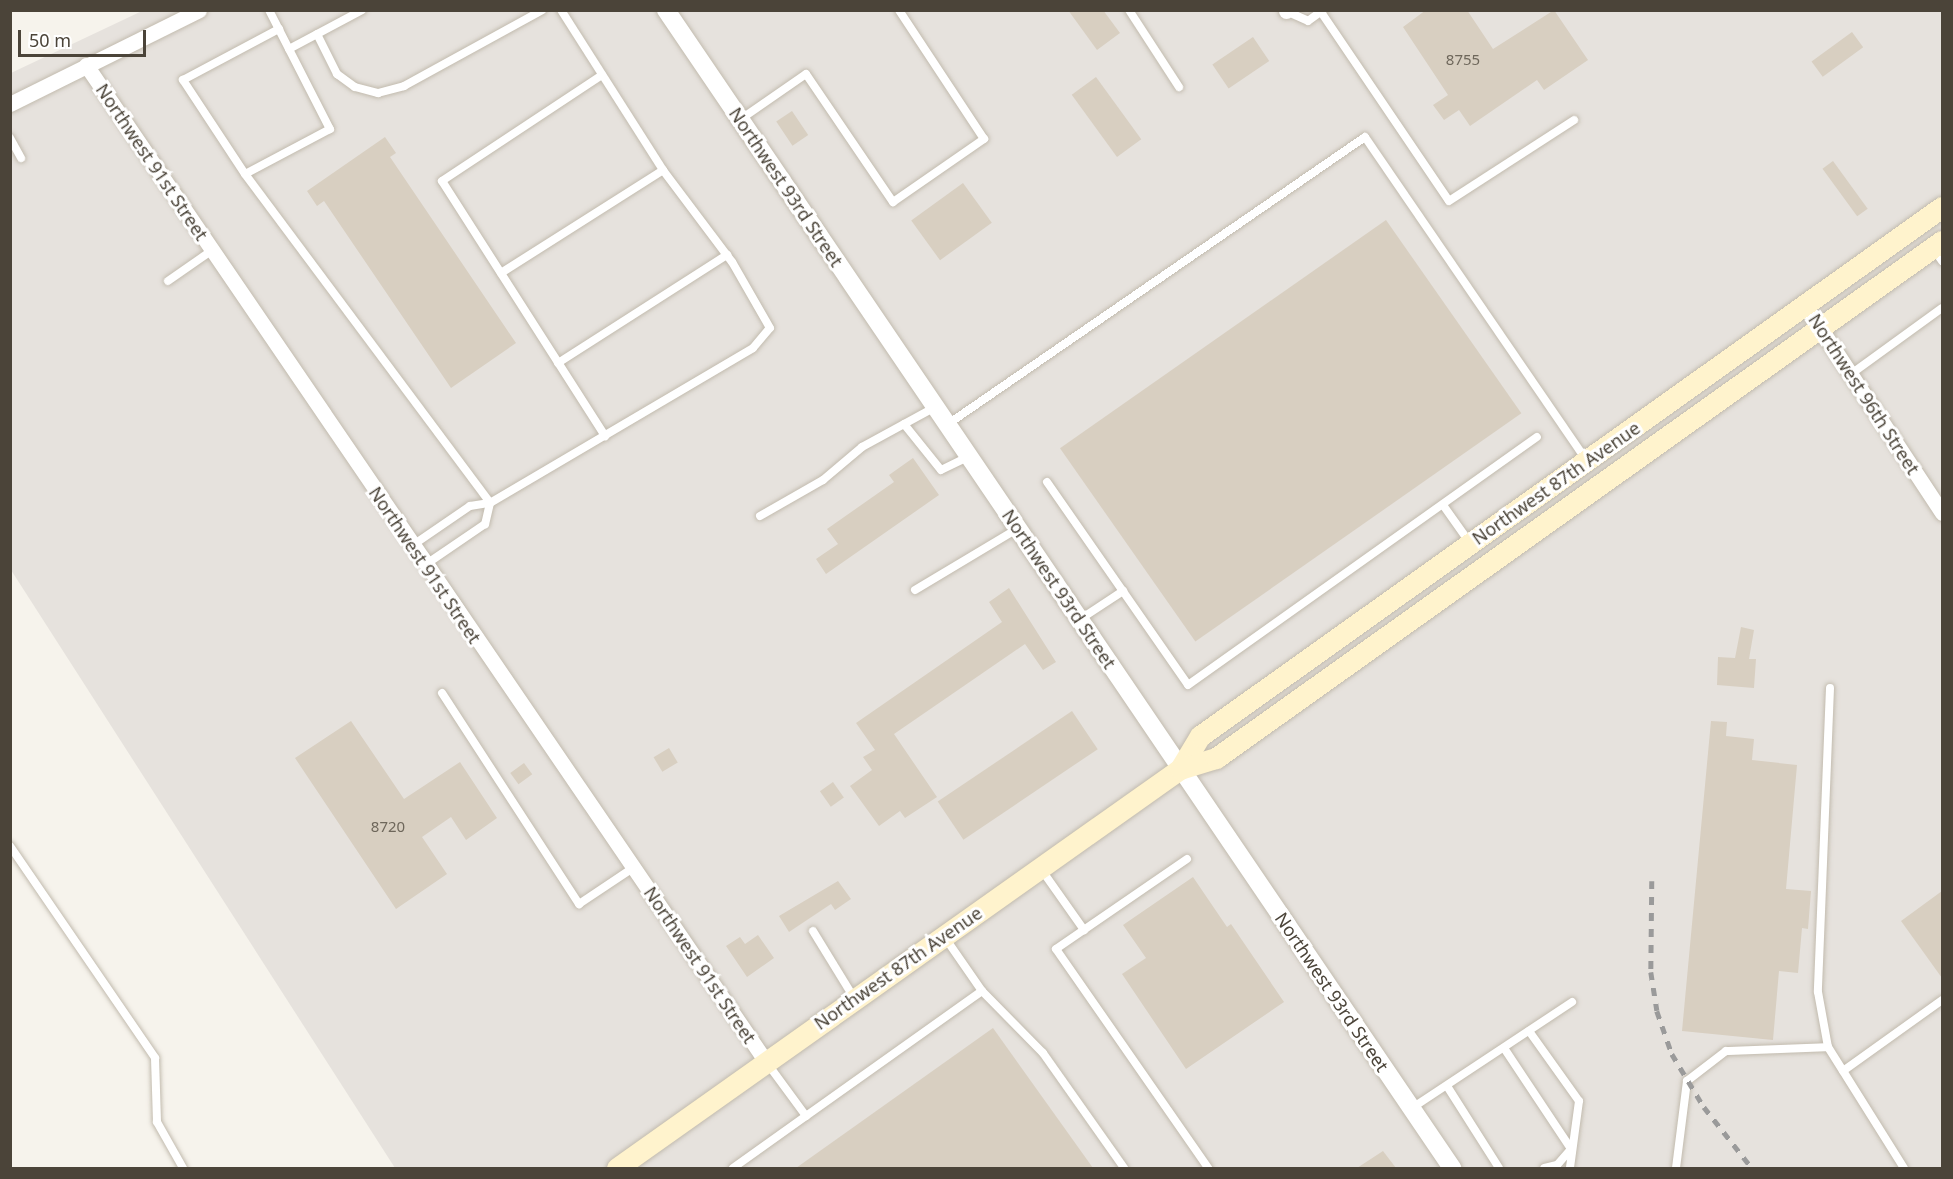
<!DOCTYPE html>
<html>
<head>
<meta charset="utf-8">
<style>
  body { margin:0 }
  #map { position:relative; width:1953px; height:1179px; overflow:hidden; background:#f6f3ec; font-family:"Noto Sans",sans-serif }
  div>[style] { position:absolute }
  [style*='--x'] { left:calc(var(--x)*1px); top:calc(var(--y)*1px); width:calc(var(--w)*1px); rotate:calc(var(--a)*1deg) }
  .industrial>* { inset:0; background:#e6e2dd }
  .building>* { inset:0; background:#d8cfc1; transform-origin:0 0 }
  .roads { filter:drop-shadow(0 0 2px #c2bbae) drop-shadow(0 0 2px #c2bbae) }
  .service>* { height:8px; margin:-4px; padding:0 4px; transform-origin:4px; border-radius:4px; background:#fff }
  .minor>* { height:15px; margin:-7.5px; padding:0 7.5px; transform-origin:7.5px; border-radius:7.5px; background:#fff }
  .tertiary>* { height:18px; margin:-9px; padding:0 9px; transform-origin:9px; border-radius:9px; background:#fff }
  .secondary>* { height:21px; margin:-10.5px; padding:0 10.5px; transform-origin:10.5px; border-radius:10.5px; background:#fff3cd }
  .rail>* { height:4.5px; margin-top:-2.25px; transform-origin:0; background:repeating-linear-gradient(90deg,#9a9a9a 0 8px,transparent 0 16px) }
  span { translate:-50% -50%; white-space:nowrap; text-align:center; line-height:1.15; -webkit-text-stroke:6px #fff; paint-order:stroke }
  .number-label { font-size:15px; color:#6e675b }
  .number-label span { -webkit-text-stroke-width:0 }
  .street-label { font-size:18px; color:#4b4439 }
  .frame { position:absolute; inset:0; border:12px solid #4b4439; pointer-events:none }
  .scale { position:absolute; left:18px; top:30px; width:128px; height:27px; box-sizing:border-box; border:3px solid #4b4439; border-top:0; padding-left:8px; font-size:18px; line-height:21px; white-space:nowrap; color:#4b4439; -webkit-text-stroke:4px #fff; paint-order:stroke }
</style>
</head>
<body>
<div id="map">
  <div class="industrial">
    <div style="clip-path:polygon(142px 11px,1942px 11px,1942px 1168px,395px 1168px,11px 570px,11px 73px)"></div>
  </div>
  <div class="building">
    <div style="clip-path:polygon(1068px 10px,1103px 10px,1120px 33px,1097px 50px)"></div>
    <div style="clip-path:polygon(1426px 10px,1467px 10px,1493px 49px,1554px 10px,1588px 60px,1544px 90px,1537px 80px,1470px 126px,1459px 110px,1444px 120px,1433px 105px,1448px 95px,1403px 27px)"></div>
    <div style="left:1852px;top:32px;width:19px;height:50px;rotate:54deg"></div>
    <div style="left:1253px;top:37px;width:29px;height:49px;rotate:56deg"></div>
    <div style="left:1096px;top:77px;width:77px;height:30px;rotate:54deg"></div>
    <div style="left:792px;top:111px;width:29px;height:19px;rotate:56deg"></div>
    <div style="clip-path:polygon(385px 137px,396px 153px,390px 157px,516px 343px,451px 388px,324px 201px,317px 206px,307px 191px)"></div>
    <div style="left:1833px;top:161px;width:59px;height:13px;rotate:54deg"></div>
    <div style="left:963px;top:183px;width:49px;height:64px;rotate:54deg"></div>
    <div style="left:1386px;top:220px;width:236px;height:398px;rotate:55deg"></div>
    <div style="clip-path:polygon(913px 458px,939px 495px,826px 574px,816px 559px,838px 544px,827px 529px,894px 482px,889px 475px)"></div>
    <div style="clip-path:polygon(1009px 588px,1056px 662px,1043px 670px,1025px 644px,894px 734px,937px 797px,905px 818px,900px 811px,879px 826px,850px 786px,872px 770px,863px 757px,875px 750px,856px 723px,1002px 622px,989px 602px)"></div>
    <div style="clip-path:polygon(1741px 627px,1754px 630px,1749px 659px,1756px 659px,1754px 688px,1717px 685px,1718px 657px,1735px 658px)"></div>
    <div style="left:1072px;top:711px;width:46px;height:162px;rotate:56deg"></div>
    <div style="clip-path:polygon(351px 721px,404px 799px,460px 762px,497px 818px,466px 840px,451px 817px,422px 837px,447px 874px,396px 909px,295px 758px)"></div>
    <div style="clip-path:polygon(1711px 721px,1727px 722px,1726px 736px,1754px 739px,1752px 760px,1797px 765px,1786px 889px,1811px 891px,1808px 929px,1802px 928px,1798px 973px,1779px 971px,1773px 1040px,1682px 1031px)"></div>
    <div style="left:669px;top:748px;width:17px;height:18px;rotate:59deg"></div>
    <div style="left:524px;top:763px;width:14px;height:17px;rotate:54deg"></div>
    <div style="left:833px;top:782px;width:19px;height:16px;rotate:55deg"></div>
    <div style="clip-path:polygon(1193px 877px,1227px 927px,1231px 924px,1284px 1002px,1186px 1069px,1122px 974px,1146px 958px,1123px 925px)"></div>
    <div style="clip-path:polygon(838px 881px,851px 899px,835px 910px,831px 904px,789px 932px,779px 916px)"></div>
    <div style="clip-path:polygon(1942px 891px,1942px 978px,1901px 921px)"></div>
    <div style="clip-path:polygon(758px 935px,774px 958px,747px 977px,726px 946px,740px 937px,745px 944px)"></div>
    <div style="clip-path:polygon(993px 1028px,1093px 1168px,796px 1168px)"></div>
    <div style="clip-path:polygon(1383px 1151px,1396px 1168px,1357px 1168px)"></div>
  </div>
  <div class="roads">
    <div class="service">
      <div style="--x:269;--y:10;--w:134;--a:62.9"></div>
      <div style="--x:330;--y:129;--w:96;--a:152.1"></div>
      <div style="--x:245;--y:174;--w:410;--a:53.3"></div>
      <div style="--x:490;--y:503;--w:22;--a:103"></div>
      <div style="--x:485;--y:524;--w:73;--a:145.7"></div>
      <div style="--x:1129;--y:10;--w:92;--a:57"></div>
      <div style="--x:1286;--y:11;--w:24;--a:24"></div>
      <div style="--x:1308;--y:21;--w:19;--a:-36"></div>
      <div style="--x:1321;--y:12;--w:228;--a:55.9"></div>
      <div style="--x:1449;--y:201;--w:149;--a:-32.9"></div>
      <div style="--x:317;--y:34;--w:45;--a:63.4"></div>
      <div style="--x:337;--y:74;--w:22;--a:36"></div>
      <div style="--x:355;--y:87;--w:24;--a:15"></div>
      <div style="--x:378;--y:93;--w:27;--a:-15"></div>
      <div style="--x:404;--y:86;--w:158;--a:-28.8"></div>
      <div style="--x:289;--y:49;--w:83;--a:-28.1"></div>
      <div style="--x:602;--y:75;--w:192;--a:146.5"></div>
      <div style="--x:442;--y:181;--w:303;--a:57.4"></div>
      <div style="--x:741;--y:119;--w:79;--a:-34.7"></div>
      <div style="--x:806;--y:74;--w:155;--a:55.8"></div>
      <div style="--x:893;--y:202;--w:111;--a:-34.7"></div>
      <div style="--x:984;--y:139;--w:154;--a:-123.4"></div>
      <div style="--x:10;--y:138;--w:23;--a:61"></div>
      <div style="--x:245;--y:174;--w:113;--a:-123.4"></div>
      <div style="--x:183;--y:80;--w:109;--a:-28"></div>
      <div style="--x:1933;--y:248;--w:16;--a:55"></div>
      <div style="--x:501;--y:273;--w:192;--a:-32.4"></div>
      <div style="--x:168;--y:281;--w:52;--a:-34.9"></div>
      <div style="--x:558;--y:363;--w:201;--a:-32.6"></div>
      <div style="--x:1851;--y:374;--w:112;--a:-36"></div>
      <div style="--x:904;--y:424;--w:59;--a:51.2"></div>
      <div style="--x:941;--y:470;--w:30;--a:-26"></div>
      <div style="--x:948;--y:424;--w:506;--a:-34.54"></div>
      <div style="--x:1365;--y:137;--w:389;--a:55.6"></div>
      <div style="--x:1047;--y:482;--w:247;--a:55.2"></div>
      <div style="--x:1188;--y:685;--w:428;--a:-35.4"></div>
      <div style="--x:1443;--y:505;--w:47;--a:54.6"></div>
      <div style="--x:760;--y:516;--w:73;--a:-29.7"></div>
      <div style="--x:823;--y:480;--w:51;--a:-40.2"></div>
      <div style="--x:862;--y:447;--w:83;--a:-28.7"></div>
      <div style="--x:413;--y:545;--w:69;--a:-34.4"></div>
      <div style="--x:470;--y:506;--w:20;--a:-9"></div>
      <div style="--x:490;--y:503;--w:305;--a:-30.5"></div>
      <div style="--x:753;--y:348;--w:26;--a:-50"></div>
      <div style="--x:770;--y:328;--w:76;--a:-119.9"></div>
      <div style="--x:732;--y:262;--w:115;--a:-126.9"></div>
      <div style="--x:663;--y:170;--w:190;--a:-122.5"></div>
      <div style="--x:915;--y:590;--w:119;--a:-30.9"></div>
      <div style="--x:1079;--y:620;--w:53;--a:-33.4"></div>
      <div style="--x:1830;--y:688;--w:304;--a:92.3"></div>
      <div style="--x:1818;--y:992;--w:56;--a:79.7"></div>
      <div style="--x:1828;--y:1047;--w:143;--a:57.9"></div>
      <div style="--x:442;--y:693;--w:252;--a:57"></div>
      <div style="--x:579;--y:904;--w:65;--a:-33.7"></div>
      <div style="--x:10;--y:846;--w:257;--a:55.6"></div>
      <div style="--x:155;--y:1058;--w:64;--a:88.2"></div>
      <div style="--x:157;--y:1122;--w:53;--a:60.5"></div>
      <div style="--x:1187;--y:859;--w:159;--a:145.5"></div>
      <div style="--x:1056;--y:949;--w:267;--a:55.2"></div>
      <div style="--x:1041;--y:869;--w:75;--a:54.8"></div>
      <div style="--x:813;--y:931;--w:79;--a:58.5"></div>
      <div style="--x:982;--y:991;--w:87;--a:45.5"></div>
      <div style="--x:1043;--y:1053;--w:141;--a:54.8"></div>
      <div style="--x:1529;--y:1031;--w:86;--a:54.5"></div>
      <div style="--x:1579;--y:1101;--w:68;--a:97.7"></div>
      <div style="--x:1504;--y:1048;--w:121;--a:56.4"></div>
      <div style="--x:1571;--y:1149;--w:21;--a:131"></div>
      <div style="--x:1557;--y:1165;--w:13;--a:167"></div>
      <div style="--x:1843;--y:1071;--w:122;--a:-35.6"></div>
      <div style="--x:1447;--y:1086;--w:97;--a:57.6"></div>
      <div style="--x:1412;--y:1108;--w:192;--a:-33.5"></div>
      <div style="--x:806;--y:1116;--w:216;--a:-35.4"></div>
      <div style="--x:982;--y:991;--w:63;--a:-124.7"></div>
      <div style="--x:733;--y:1168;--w:90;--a:-35.5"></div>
      <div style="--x:806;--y:1116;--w:66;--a:-126.3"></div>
      <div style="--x:1676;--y:1168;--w:88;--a:-82.8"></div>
      <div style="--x:1687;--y:1081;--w:49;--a:-37.6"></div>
      <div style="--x:1726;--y:1051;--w:102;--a:-2.2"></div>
    </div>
    <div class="minor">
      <div style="--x:1286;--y:10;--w:1;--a:90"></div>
      <div style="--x:86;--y:65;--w:1207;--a:55.7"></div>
      <div style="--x:10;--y:104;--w:211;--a:-26.4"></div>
      <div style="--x:1805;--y:305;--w:249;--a:56.6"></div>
    </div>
    <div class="tertiary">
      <div style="--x:666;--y:10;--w:1400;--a:55.83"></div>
    </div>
    <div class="secondary">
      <div style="--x:1180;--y:769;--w:39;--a:-59"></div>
      <div style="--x:1200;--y:736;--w:911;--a:-35.49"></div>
      <div style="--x:617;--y:1168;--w:690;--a:-35.33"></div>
      <div style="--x:1180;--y:769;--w:38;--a:-17"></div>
      <div style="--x:1216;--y:758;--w:891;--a:-35.46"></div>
    </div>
  </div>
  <div class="rail">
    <div style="--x:1652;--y:881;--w:91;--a:90.6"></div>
    <div style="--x:1651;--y:972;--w:39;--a:81"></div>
    <div style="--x:1657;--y:1011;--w:46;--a:70.8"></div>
    <div style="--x:1672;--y:1054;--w:62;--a:58.9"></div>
    <div style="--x:1704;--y:1107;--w:78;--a:51.8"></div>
  </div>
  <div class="number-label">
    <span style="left:1463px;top:60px">8755</span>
    <span style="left:388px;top:827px">8720</span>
  </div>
  <div class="street-label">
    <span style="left:152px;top:162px;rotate:56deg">Northwest 91st Street</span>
    <span style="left:786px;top:187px;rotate:56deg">Northwest 93rd Street</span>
    <span style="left:1864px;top:394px;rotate:57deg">Northwest 96th Street</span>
    <span style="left:1556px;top:483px;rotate:-35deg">Northwest 87th Avenue</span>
    <span style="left:425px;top:565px;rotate:56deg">Northwest 91st Street</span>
    <span style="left:1059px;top:589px;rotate:56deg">Northwest 93rd Street</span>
    <span style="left:700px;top:965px;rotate:56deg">Northwest 91st Street</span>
    <span style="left:898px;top:968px;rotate:-35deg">Northwest 87th Avenue</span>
    <span style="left:1332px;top:992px;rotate:56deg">Northwest 93rd Street</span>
  </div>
  <div class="frame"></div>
  <div class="scale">50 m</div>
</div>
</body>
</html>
